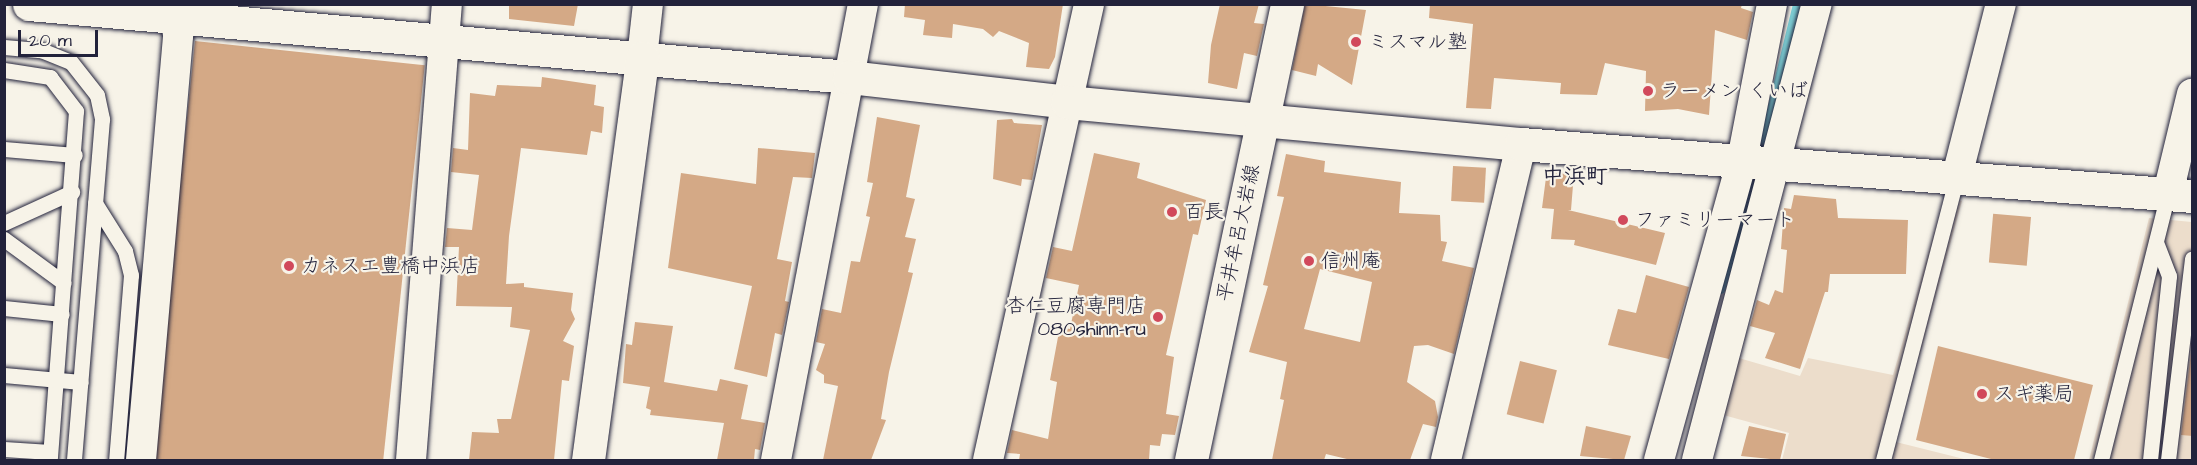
<!DOCTYPE html>
<html>
<head>
<meta charset="utf-8">
<style>
  body { margin:0 }
  #map { position:relative; width:2197px; height:465px; overflow:hidden; background:#f7f3e8; font-family:"Architects Daughter","Klee One",sans-serif }
  div>[style] { position:absolute }
  [style*='--x'] { left:calc(var(--x)*1px); top:calc(var(--y)*1px); width:calc(var(--w)*1px); rotate:calc(var(--a)*1deg) }
  .built>* { inset:0; background:#ecddcb }
  .stream>* { height:8px; margin:-4px; padding:0 4px; transform-origin:4px; border-radius:4px; background:#7ecfd5 }
  .building>* { inset:0; background:#d4a986; transform-origin:0 0 }
  .roads { filter:drop-shadow(0 0 2px #22223b) drop-shadow(0 0 2px #22223b) }
  .service>* { height:15px; margin:-7.5px; padding:0 7.5px; transform-origin:7.5px; border-radius:7.5px; background:#f7f3e8 }
  .minor>* { height:30px; margin:-15px; padding:0 15px; transform-origin:15px; border-radius:15px; background:#f7f3e8 }
  .tertiary>* { height:33px; margin:-16.5px; padding:0 16.5px; transform-origin:16.5px; border-radius:16.5px; background:#f7f3e8 }
  .secondary>* { height:33px; margin:-16.5px; padding:0 16.5px; transform-origin:16.5px; border-radius:16.5px; background:#f7f3e8 }
  .dots>* { width:16px; height:16px; translate:-50% -50%; box-sizing:border-box; border:3px solid #f7f3e8; border-radius:50% }
  span { translate:-50% -50%; white-space:nowrap; text-align:center; line-height:1.15; -webkit-text-stroke:4.5px #f7f3e8; paint-order:stroke }
  .poi-label { font-size:20px; color:#22223b }
  .left { translate:0 -50%; text-align:left }
  .right { translate:-100% -50%; text-align:right }
  .street-label { font-size:20px; color:#22223b }
  .quarter-label { font-size:22px; color:#22223b; font-weight:700 }
  .frame { position:absolute; inset:0; border:6px solid #22223b; pointer-events:none }
  .scale { position:absolute; left:18px; top:30px; width:80px; height:27px; box-sizing:border-box; border:3px solid #22223b; border-top:0; padding-left:8px; font-size:18px; line-height:21px; white-space:nowrap; color:#22223b; -webkit-text-stroke:4px #f7f3e8; paint-order:stroke }
</style>
</head>
<body>
<div id="map">
  <div class="built">
    <div style="clip-path:polygon(1944px 199px,1962px 201px,1896px 442px,1968px 460px,1782px 460px,1789px 433px,1716px 413px,1732px 356px,1800px 376px,1808px 358px,1893px 375px)"></div>
    <div style="clip-path:polygon(2149px 218px,2192px 222px,2192px 460px,2089px 460px)"></div>
  </div>
  <div class="stream">
    <div style="--x:1760;--y:155;--w:155;--a:-76.2"></div>
    <div style="--x:1721;--y:290;--w:125;--a:-73.3"></div>
  </div>
  <div class="building">
    <div style="clip-path:polygon(509px 4px,578px 4px,574px 26px,509px 19px)"></div>
    <div style="clip-path:polygon(905px 4px,1063px 4px,1055px 57px,1049px 69px,1026px 67px,1029px 43px,999px 31px,993px 37px,983px 29px,953px 24px,952px 38px,923px 35px,925px 20px,904px 17px)"></div>
    <div style="clip-path:polygon(1220px 4px,1259px 4px,1254px 23px,1264px 24px,1257px 56px,1244px 53px,1237px 89px,1208px 83px,1211px 45px)"></div>
    <div style="clip-path:polygon(1305px 4px,1366px 10px,1352px 85px,1318px 64px,1316px 76px,1292px 70px)"></div>
    <div style="clip-path:polygon(1430px 4px,1742px 4px,1741px 8px,1753px 12px,1747px 40px,1715px 30px,1709px 115px,1678px 109px,1645px 111px,1646px 71px,1605px 63px,1597px 95px,1560px 94px,1561px 83px,1494px 78px,1491px 109px,1466px 108px,1473px 24px,1429px 18px)"></div>
    <div style="left:195px;top:41px;width:231px;height:421px;rotate:6deg"></div>
    <div style="clip-path:polygon(542px 77px,596px 85px,594px 105px,604px 107px,602px 133px,591px 131px,587px 155px,521px 148px,509px 236px,506px 284px,524px 283px,524px 287px,573px 293px,571px 310px,575px 319px,563px 341px,574px 346px,569px 381px,562px 380px,554px 460px,469px 460px,472px 432px,499px 433px,497px 419px,511px 419px,530px 330px,510px 327px,512px 307px,456px 306px,459px 247px,445px 247px,447px 228px,472px 230px,479px 175px,451px 172px,453px 148px,468px 150px,470px 93px,495px 96px,497px 85px,541px 87px)"></div>
    <div style="clip-path:polygon(877px 117px,920px 125px,906px 197px,915px 199px,905px 237px,916px 239px,908px 272px,913px 273px,889px 372px,881px 419px,886px 420px,871px 460px,823px 460px,838px 386px,824px 383px,824px 375px,816px 370px,825px 344px,816px 342px,822px 309px,841px 313px,851px 261px,860px 262px,870px 217px,866px 216px,873px 183px,867px 182px)"></div>
    <div style="clip-path:polygon(1012px 119px,1014px 123px,1042px 125px,1032px 180px,1022px 179px,1021px 186px,993px 179px,997px 120px)"></div>
    <div style="clip-path:polygon(758px 148px,815px 153px,812px 178px,793px 177px,777px 259px,792px 262px,785px 301px,789px 302px,782px 335px,775px 333px,767px 377px,734px 369px,752px 286px,668px 268px,681px 173px,756px 184px)"></div>
    <div style="clip-path:polygon(1094px 153px,1140px 163px,1137px 178px,1206px 200px,1198px 235px,1193px 234px,1166px 355px,1174px 357px,1166px 414px,1179px 416px,1175px 435px,1162px 434px,1160px 446px,1150px 445px,1149px 460px,1019px 460px,1020px 454px,1007px 453px,1012px 430px,1048px 439px,1057px 382px,1050px 380px,1058px 337px,1065px 328px,1070px 329px,1079px 285px,1046px 278px,1053px 247px,1072px 251px)"></div>
    <div style="clip-path:polygon(evenodd,1286px 154px,1325px 161px,1324px 172px,1401px 182px,1399px 213px,1440px 215px,1441px 241px,1447px 242px,1442px 261px,1474px 268px,1454px 354px,1428px 345px,1414px 346px,1407px 382px,1435px 401px,1438px 417px,1436px 427px,1423px 424px,1410px 460px,1351px 460px,1326px 454px,1324px 460px,1272px 460px,1284px 400px,1280px 399px,1287px 362px,1249px 352px,1268px 286px,1263px 285px,1284px 197px,1277px 196px,1286px 154px,1320px 269px,1372px 282px,1360px 342px,1304px 329px,1320px 269px)"></div>
    <div style="left:1453px;top:166px;width:33px;height:35px;rotate:3deg"></div>
    <div style="clip-path:polygon(1547px 170px,1574px 173px,1571px 210px,1568px 210px,1665px 233px,1656px 265px,1574px 245px,1575px 240px,1551px 239px,1554px 209px,1542px 208px)"></div>
    <div style="clip-path:polygon(1794px 195px,1836px 199px,1838px 218px,1908px 220px,1906px 274px,1830px 274px,1828px 292px,1825px 292px,1800px 369px,1765px 358px,1775px 333px,1750px 326px,1757px 300px,1769px 305px,1775px 290px,1783px 293px,1787px 250px,1781px 249px,1784px 208px,1791px 209px)"></div>
    <div style="left:2031px;top:217px;width:49px;height:38px;rotate:95deg"></div>
    <div style="clip-path:polygon(1646px 275px,1689px 287px,1669px 359px,1608px 345px,1618px 309px,1636px 313px)"></div>
    <div style="clip-path:polygon(635px 322px,673px 326px,664px 382px,717px 391px,720px 379px,748px 385px,741px 419px,765px 423px,760px 450px,755px 449px,754px 460px,717px 460px,724px 423px,650px 415px,651px 410px,646px 408px,650px 387px,623px 383px,626px 344px,632px 345px)"></div>
    <div style="clip-path:polygon(2193px 336px,2193px 436px,2181px 435px)"></div>
    <div style="clip-path:polygon(1938px 346px,2093px 385px,2074px 460px,1995px 460px,1916px 440px)"></div>
    <div style="left:1520px;top:361px;width:38px;height:55px;rotate:14deg"></div>
    <div style="clip-path:polygon(1586px 426px,1631px 436px,1624px 460px,1580px 456px)"></div>
    <div style="clip-path:polygon(1749px 426px,1786px 434px,1780px 460px,1741px 456px)"></div>
  </div>
  <div class="roads">
    <div class="service">
      <div style="--x:4;--y:47;--w:37;--a:5"></div>
      <div style="--x:41;--y:50;--w:32;--a:22"></div>
      <div style="--x:71;--y:62;--w:42;--a:51.8"></div>
      <div style="--x:97;--y:95;--w:25;--a:78"></div>
      <div style="--x:102;--y:119;--w:342;--a:94.7"></div>
      <div style="--x:4;--y:70;--w:47;--a:8.7"></div>
      <div style="--x:50;--y:77;--w:43;--a:52.6"></div>
      <div style="--x:76;--y:111;--w:350;--a:94.3"></div>
      <div style="--x:4;--y:149;--w:71;--a:4.8"></div>
      <div style="--x:95;--y:203;--w:57;--a:58"></div>
      <div style="--x:125;--y:251;--w:25;--a:76"></div>
      <div style="--x:131;--y:275;--w:186;--a:94.6"></div>
      <div style="--x:4;--y:223;--w:75;--a:-24.5"></div>
      <div style="--x:4;--y:239;--w:74;--a:36.3"></div>
      <div style="--x:4;--y:308;--w:58;--a:5.9"></div>
      <div style="--x:4;--y:375;--w:77;--a:5.2"></div>
      <div style="--x:4;--y:449;--w:46;--a:3.7"></div>
      <div style="--x:1883;--y:460;--w:293;--a:-75.4"></div>
      <div style="--x:2101;--y:460;--w:275;--a:-75.9"></div>
      <div style="--x:2150;--y:460;--w:185;--a:-84.1"></div>
      <div style="--x:2169;--y:276;--w:36;--a:-111"></div>
      <div style="--x:2168;--y:460;--w:203;--a:-83.2"></div>
    </div>
    <div class="minor">
      <div style="--x:642;--y:58;--w:54;--a:-83.7"></div>
      <div style="--x:1957;--y:176;--w:178;--a:-75.7"></div>
      <div style="--x:2168;--y:193;--w:102;--a:-76.4"></div>
      <div style="--x:141;--y:460;--w:427;--a:-85"></div>
      <div style="--x:178;--y:35;--w:31;--a:-97"></div>
      <div style="--x:411;--y:460;--w:457;--a:-85.5"></div>
      <div style="--x:776;--y:460;--w:464;--a:-79.2"></div>
      <div style="--x:988;--y:460;--w:467;--a:-77.5"></div>
      <div style="--x:1446;--y:460;--w:325;--a:-76.6"></div>
      <div style="--x:1659;--y:460;--w:311;--a:-74.5"></div>
      <div style="--x:1742;--y:160;--w:159;--a:-79.1"></div>
      <div style="--x:1697;--y:460;--w:472;--a:-75.3"></div>
    </div>
    <div class="tertiary">
      <div style="--x:29;--y:4;--w:823;--a:5.09"></div>
      <div style="--x:849;--y:77;--w:219;--a:6.5"></div>
      <div style="--x:1067;--y:102;--w:456;--a:5.3"></div>
      <div style="--x:1521;--y:144;--w:673;--a:4.43"></div>
      <div style="--x:588;--y:460;--w:406;--a:-82.3"></div>
    </div>
    <div class="secondary">
      <div style="--x:1191;--y:460;--w:466;--a:-78.1"></div>
    </div>
  </div>
  <div class="dots">
    <div style="left:1356px;top:42px;background:#d1495b"></div>
    <div style="left:1648px;top:91px;background:#d1495b"></div>
    <div style="left:1172px;top:212px;background:#d1495b"></div>
    <div style="left:1623px;top:220px;background:#d1495b"></div>
    <div style="left:1309px;top:261px;background:#d1495b"></div>
    <div style="left:289px;top:266px;background:#d1495b"></div>
    <div style="left:1158px;top:317px;background:#d1495b"></div>
    <div style="left:1982px;top:394px;background:#d1495b"></div>
  </div>
  <div class="poi-label">
    <span class="left" style="left:1368px;top:42px">ミスマル塾</span>
    <span class="left" style="left:1660px;top:91px">ラーメン くいば</span>
    <span class="left" style="left:1184px;top:212px">百長</span>
    <span class="left" style="left:1635px;top:220px">ファミリーマート</span>
    <span class="left" style="left:1321px;top:261px">信州庵</span>
    <span class="left" style="left:301px;top:266px">カネスエ豊橋中浜店</span>
    <span class="right" style="left:1146px;top:318px">杏仁豆腐専門店<br>080shinn-ru</span>
    <span class="left" style="left:1994px;top:394px">スギ薬局</span>
  </div>
  <div class="street-label">
    <span style="left:1239px;top:233px;rotate:-78deg">平井牟呂大岩線</span>
  </div>
  <div class="quarter-label">
    <span style="left:1575px;top:177px">中浜町</span>
  </div>
  <div class="frame"></div>
  <div class="scale">20 m</div>
</div>
</body>
</html>
